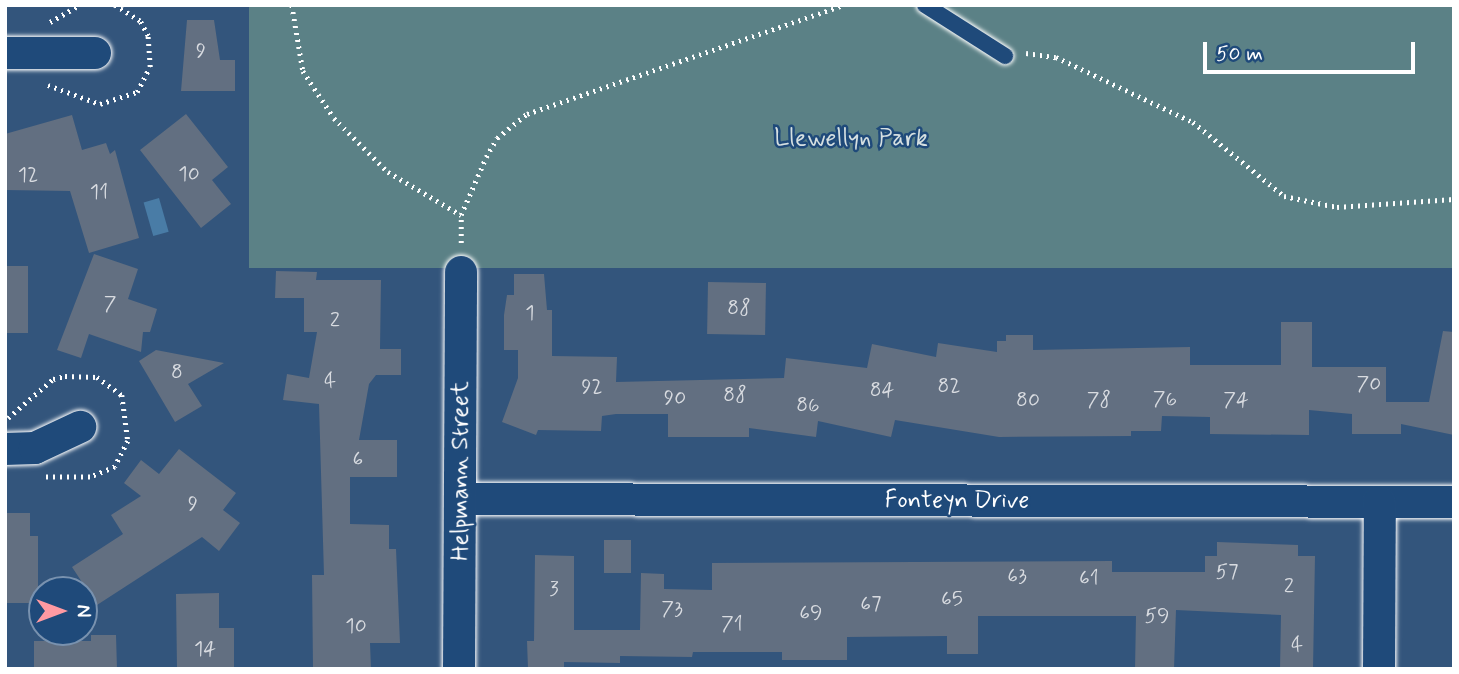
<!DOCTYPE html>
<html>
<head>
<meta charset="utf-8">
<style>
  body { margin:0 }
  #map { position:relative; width:1459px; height:674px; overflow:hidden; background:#33557c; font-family:Mynerve,sans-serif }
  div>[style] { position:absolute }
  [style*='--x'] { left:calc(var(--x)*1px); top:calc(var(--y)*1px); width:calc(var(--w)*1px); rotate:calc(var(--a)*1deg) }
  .green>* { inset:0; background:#5b8186; transform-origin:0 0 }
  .water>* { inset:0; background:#497ca6; transform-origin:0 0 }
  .building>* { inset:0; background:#626f81; transform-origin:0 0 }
  .path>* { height:4.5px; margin-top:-2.25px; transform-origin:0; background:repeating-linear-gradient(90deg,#fff 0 2px,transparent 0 7px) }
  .roads { filter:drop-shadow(0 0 2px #fff) drop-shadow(0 0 2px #fff) }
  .service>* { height:16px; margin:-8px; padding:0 8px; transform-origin:8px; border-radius:8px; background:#1f4a7a }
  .minor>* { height:32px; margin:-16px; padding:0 16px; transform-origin:16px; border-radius:16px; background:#1f4a7a }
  span { translate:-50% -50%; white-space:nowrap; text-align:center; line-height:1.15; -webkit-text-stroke:5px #1f4a7a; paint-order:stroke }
  .number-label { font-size:21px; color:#d8dbe0 }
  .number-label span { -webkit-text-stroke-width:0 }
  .park-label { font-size:24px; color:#d6e0e1 }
  .street-label { font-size:24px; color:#fff }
  .frame { position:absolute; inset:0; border:7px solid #fff; pointer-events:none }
  .north { position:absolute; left:28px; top:576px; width:70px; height:70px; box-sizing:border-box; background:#1f4a7a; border:2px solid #7992af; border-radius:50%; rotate:90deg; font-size:19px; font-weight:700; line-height:28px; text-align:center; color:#fff }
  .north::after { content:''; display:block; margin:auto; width:24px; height:32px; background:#ff9aa2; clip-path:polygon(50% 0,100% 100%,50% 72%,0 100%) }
  .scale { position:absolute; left:1203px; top:42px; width:212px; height:32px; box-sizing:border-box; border:4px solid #fff; border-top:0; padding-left:9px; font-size:21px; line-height:24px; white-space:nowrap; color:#fff; -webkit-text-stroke:5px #1f4a7a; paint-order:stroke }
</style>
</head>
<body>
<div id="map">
  <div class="green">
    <div style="left:249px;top:5px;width:1205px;height:263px"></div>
  </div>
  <div class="water">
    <div style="left:159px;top:198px;width:35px;height:16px;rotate:74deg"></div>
  </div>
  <div class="building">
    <div style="clip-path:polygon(187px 20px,214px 20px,220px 60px,235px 60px,235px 91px,181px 91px)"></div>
    <div style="clip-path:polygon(186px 114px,228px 167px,212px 180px,231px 204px,201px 228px,140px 150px)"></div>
    <div style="clip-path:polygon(72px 115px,82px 150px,106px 143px,110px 154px,115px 150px,139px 238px,89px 253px,70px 191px,5px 190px,5px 134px)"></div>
    <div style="clip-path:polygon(94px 254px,138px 269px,128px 299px,157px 309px,150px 332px,143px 332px,141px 352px,89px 334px,81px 358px,57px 350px)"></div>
    <div style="left:5px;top:266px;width:23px;height:67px"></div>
    <div style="clip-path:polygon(276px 271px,317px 272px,316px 280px,381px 280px,380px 349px,401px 349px,401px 375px,376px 375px,369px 384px,359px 440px,397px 440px,397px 477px,350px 477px,350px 524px,389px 525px,389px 549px,396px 549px,400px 643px,370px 643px,371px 669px,313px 669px,312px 575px,324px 575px,319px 404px,283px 400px,287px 374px,309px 378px,317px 332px,304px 332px,304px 298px,275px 298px)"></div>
    <div style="clip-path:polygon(514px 274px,544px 274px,547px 310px,552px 310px,552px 356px,617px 357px,616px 382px,784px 378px,786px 358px,867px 368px,872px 344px,936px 357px,938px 343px,997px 352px,997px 341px,1006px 341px,1006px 335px,1033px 335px,1033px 350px,1190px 347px,1190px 365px,1281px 365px,1281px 322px,1312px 322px,1312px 367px,1386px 367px,1386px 402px,1429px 402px,1443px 331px,1454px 332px,1454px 435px,1401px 424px,1401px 434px,1352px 434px,1352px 414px,1309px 410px,1309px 435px,1210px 434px,1210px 417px,1162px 416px,1161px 431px,1131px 431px,1131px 436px,999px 437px,895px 420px,891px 437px,818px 421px,816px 437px,749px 428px,749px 437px,668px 437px,668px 414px,616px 414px,602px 416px,601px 431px,538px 430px,536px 435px,502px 422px,518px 378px,518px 350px,504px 350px,504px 315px,507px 295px,514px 295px)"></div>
    <div style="left:708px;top:282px;width:58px;height:52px;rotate:1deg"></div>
    <div style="clip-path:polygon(156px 350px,224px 363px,188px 384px,202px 406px,175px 422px,139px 361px)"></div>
    <div style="clip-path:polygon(179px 449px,236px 493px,223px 510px,240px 523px,219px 551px,202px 537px,97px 605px,72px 567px,123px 534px,111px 515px,141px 496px,124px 483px,141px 460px,159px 474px)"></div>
    <div style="clip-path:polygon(5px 513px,30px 513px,30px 536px,38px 536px,38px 603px,5px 603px)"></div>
    <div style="left:604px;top:540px;width:27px;height:33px"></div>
    <div style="clip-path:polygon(1217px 542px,1298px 545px,1298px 556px,1315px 556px,1313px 669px,1280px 669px,1281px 615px,1176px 610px,1174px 669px,1135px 669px,1136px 616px,978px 616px,978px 654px,947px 654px,947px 636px,847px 637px,847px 660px,782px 660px,782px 652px,693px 652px,692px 657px,620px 656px,620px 663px,564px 662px,564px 669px,528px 669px,527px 641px,534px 641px,535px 555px,574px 556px,574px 630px,640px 630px,641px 573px,664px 574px,664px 589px,712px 590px,712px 563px,1112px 561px,1112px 572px,1205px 572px,1205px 556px,1217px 556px)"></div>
    <div style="clip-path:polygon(219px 593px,219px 628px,234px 628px,234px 669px,177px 669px,176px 594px)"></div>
    <div style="clip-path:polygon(91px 635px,116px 635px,117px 669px,34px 669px,34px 641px,91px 641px)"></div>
  </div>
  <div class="path">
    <div style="--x:292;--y:5;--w:67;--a:80.5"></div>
    <div style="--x:303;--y:71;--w:56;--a:56.6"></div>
    <div style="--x:334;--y:118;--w:76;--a:45"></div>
    <div style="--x:388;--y:172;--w:85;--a:30.5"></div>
    <div style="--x:50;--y:22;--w:34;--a:-30"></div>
    <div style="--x:1026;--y:53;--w:30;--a:8"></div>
    <div style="--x:1056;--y:57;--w:152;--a:25.4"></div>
    <div style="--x:1193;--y:122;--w:117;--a:39.1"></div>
    <div style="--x:1284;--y:196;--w:54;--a:11.7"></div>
    <div style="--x:1337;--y:207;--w:117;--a:-3.9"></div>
    <div style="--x:48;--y:85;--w:55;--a:20.1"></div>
    <div style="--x:100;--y:104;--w:39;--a:-18"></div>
    <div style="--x:137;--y:92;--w:28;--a:-63"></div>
    <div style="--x:150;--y:67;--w:31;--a:-94"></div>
    <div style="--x:148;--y:36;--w:17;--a:-118"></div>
    <div style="--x:140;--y:21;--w:31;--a:-148"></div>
    <div style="--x:461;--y:243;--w:28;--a:-90"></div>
    <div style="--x:461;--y:215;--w:63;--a:-66.7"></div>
    <div style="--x:486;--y:157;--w:22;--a:-60"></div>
    <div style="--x:497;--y:138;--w:38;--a:-39"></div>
    <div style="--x:527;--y:114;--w:334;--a:-19"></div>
    <div style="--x:8;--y:418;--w:60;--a:-40.9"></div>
    <div style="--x:53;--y:379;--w:12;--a:-14"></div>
    <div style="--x:65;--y:376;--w:32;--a:2"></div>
    <div style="--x:97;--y:377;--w:31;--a:36"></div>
    <div style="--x:122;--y:395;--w:46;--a:82.6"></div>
    <div style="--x:128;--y:441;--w:29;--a:117"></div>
    <div style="--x:115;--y:467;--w:27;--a:158"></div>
    <div style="--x:90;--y:477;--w:45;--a:180"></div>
  </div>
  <div class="roads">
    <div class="service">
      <div style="--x:925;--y:5;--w:95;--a:32.5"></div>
    </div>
    <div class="minor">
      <div style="--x:5;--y:53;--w:90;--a:0"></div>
      <div style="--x:5;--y:449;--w:30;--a:-2"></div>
      <div style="--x:35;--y:448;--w:50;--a:-25"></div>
      <div style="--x:461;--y:499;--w:993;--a:0.17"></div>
      <div style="--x:459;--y:669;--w:397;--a:-89.7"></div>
      <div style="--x:1379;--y:669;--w:167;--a:-89.7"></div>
    </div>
  </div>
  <div class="number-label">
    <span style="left:201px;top:51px">9</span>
    <span style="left:189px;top:174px">10</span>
    <span style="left:28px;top:175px">12</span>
    <span style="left:99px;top:192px">11</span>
    <span style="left:110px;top:304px">7</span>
    <span style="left:739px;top:308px">88</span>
    <span style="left:530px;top:313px">1</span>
    <span style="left:335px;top:320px">2</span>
    <span style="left:177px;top:372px">8</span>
    <span style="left:330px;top:381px">4</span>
    <span style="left:1369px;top:384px">70</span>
    <span style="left:949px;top:386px">82</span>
    <span style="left:592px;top:387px">92</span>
    <span style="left:882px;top:390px">84</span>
    <span style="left:735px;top:395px">88</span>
    <span style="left:675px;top:398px">90</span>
    <span style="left:1165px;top:399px">76</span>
    <span style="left:1028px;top:400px">80</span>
    <span style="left:1099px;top:400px">78</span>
    <span style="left:1236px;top:400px">74</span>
    <span style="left:808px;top:405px">86</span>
    <span style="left:358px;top:459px">6</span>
    <span style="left:193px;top:504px">9</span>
    <span style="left:1227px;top:572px">57</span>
    <span style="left:1017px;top:576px">63</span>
    <span style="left:1089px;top:578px">61</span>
    <span style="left:1289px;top:586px">2</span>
    <span style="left:554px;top:589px">3</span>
    <span style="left:952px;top:599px">65</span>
    <span style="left:871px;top:604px">67</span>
    <span style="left:672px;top:609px">73</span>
    <span style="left:811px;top:613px">69</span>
    <span style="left:1157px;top:616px">59</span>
    <span style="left:732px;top:624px">71</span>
    <span style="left:356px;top:626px">10</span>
    <span style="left:1297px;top:645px">4</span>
    <span style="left:205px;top:649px">14</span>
  </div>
  <div class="park-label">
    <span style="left:851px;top:139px">Llewellyn Park</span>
  </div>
  <div class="street-label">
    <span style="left:461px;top:471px;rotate:-90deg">Helpmann Street</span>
    <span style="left:957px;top:501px">Fonteyn Drive</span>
  </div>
  <div class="frame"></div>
  <div class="north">N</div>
  <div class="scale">50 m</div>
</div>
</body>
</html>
